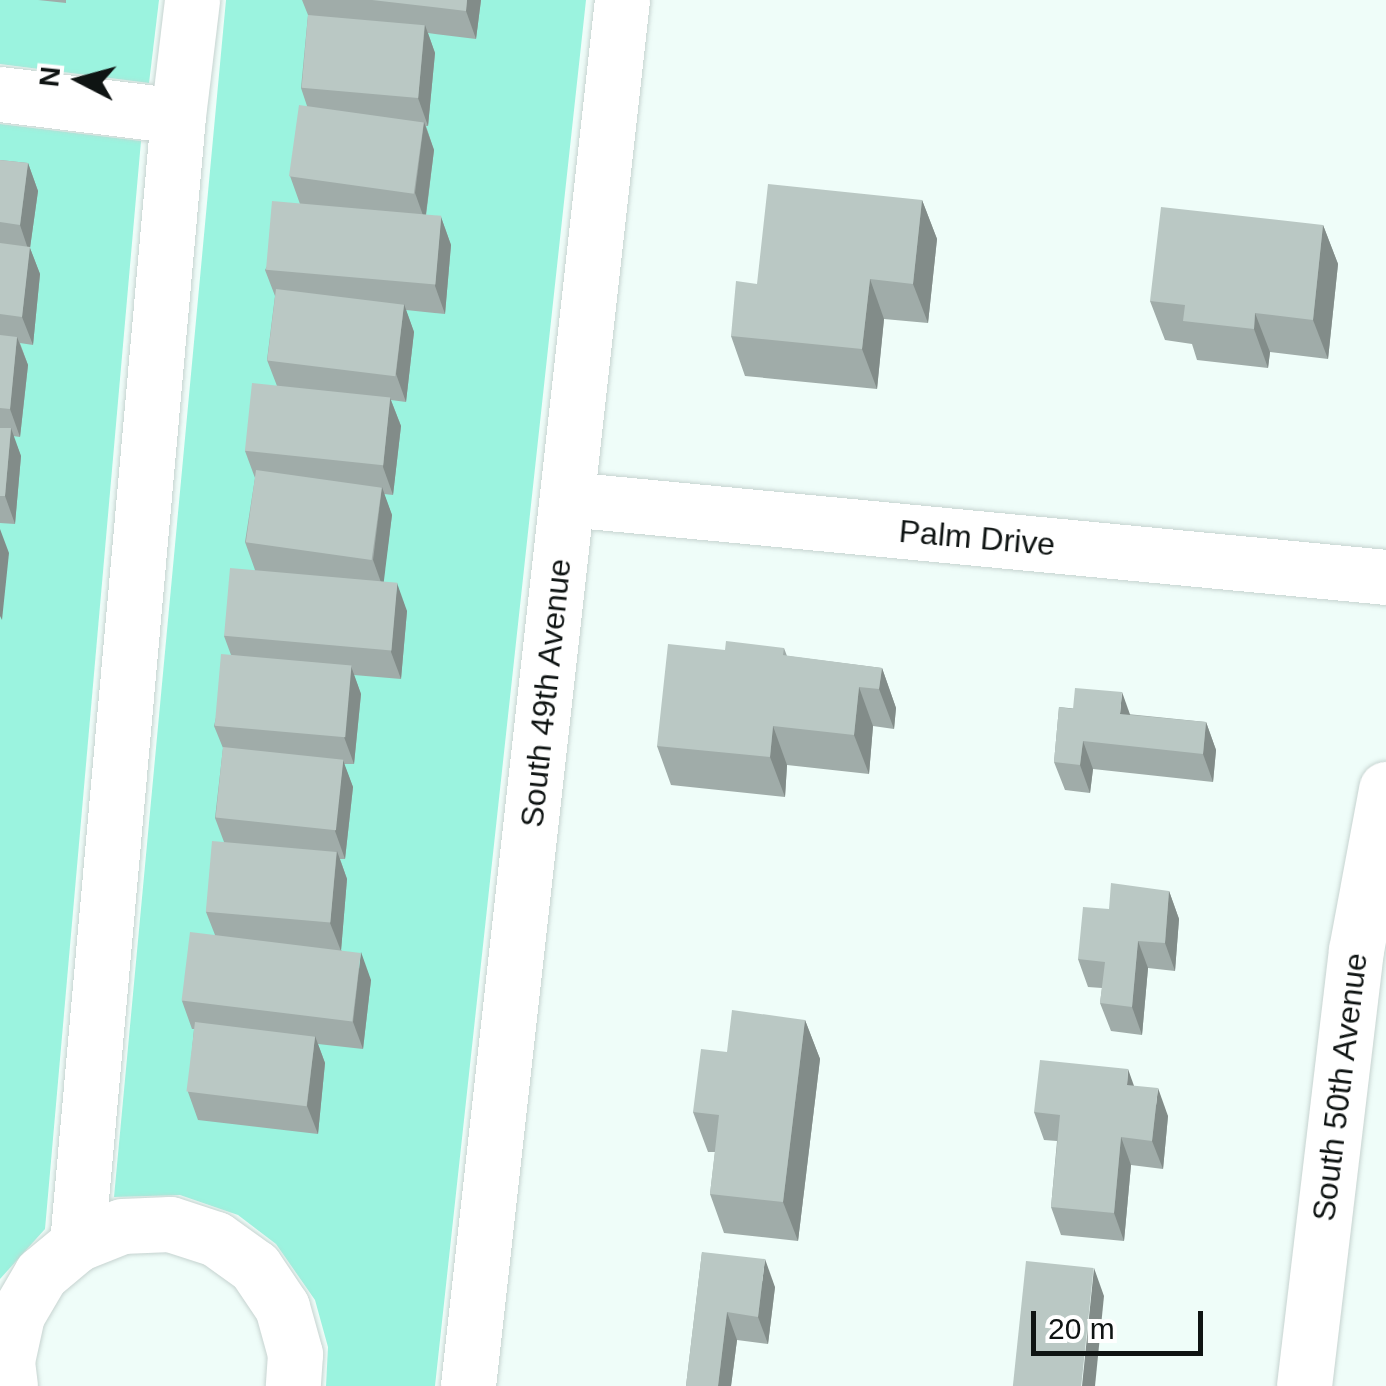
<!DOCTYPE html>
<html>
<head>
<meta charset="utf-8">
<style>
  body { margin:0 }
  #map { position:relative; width:1386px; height:1386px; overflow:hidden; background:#effdf9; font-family:Helvetica,sans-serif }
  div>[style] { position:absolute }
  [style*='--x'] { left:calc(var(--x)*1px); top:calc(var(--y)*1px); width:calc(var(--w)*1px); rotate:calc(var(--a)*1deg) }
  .green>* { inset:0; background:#9bf3df }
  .roads { filter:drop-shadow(0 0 2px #c6d3d0) drop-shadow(0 0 2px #c6d3d0) }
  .minor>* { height:55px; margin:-27.5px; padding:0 27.5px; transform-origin:27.5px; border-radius:27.5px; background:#fff }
  .wall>* { inset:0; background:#a0aca9 }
  .shaded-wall>* { inset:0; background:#828c89 }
  .building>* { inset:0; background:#bac8c4; transform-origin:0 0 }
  span { translate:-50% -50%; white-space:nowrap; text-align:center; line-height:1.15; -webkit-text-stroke:9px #fff; paint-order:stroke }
  .street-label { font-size:32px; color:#0f1413 }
  .north { position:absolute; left:30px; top:30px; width:100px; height:100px; -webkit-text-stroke:8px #fff; paint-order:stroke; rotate:276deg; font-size:28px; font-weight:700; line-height:40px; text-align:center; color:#0f1413 }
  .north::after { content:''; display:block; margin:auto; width:35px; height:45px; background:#0f1413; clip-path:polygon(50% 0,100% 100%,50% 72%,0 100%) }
  .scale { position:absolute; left:1031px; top:1311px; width:172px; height:45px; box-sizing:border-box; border:5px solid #0f1413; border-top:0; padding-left:12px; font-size:30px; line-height:35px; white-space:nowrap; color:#0f1413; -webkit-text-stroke:8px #fff; paint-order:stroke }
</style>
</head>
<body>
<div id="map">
  <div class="green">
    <div style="clip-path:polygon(0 0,159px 0,149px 83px,0 64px)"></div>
    <div style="clip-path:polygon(226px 0,586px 0,435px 1386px,326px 1386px,328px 1347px,315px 1300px,276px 1244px,238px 1215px,180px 1195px,114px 1197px)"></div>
    <div style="clip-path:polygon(0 124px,141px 141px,45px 1229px,0 1279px)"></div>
  </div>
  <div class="roads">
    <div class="minor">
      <div style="--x:0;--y:94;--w:179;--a:7"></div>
      <div style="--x:178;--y:116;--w:1133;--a:95.12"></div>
      <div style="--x:178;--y:116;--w:117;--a:-83.1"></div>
      <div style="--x:567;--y:499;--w:823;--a:5.44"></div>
      <div style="--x:10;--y:1386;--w:25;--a:-97"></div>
      <div style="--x:7;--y:1361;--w:47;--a:-77.7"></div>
      <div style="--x:17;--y:1315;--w:48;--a:-59.7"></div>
      <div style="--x:41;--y:1274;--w:47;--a:-39.8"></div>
      <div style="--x:77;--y:1244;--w:48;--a:-21.8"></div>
      <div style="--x:122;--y:1226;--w:48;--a:-2.4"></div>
      <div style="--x:170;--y:1224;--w:48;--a:18.1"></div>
      <div style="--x:216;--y:1239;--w:48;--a:35.7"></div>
      <div style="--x:255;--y:1267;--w:48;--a:56"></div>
      <div style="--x:282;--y:1307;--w:49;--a:74.5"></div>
      <div style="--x:295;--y:1354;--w:32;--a:94"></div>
      <div style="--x:468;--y:1386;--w:1395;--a:-83.66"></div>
      <div style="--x:1304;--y:1386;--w:439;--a:-83.2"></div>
      <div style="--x:1356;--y:950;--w:164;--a:-79.4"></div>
    </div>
  </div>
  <div class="wall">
    <div style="clip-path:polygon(38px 0,66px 0,66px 3px)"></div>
    <div style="clip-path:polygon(302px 0,481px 0,476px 39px,428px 33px,435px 53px,428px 126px,426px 126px,434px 150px,426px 216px,441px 217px,451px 245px,445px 314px,406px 310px,414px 332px,406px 402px,391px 400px,401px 426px,393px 495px,384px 494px,392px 515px,383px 582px,407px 611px,401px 679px,354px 675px,361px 694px,354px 764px,344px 764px,353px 787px,345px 859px,340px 859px,347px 879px,341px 950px,371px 980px,363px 1049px,318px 1044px,325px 1063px,318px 1134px,198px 1120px,188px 1092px,194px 1029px,192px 1029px,182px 1001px,215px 935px,206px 912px,224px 842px,215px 818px,223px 748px,214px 726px,231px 655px,224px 636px,255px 570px,245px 542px,255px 478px,245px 451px,277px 386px,267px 360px,275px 296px,265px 270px,300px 204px,290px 176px,307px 106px,301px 88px,308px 15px)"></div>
    <div style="clip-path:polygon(0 160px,28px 163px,38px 191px,30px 248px,40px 274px,33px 345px,20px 343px,28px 365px,20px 437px,13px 436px,21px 456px,15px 524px,0 523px)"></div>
    <div style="clip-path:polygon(922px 200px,937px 239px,928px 323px,884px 319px,877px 389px,745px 376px,731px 336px,757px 284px)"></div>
    <div style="clip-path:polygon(1323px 225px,1338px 264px,1328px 359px,1270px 352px,1268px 368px,1197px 360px,1192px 344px,1165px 340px,1150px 301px)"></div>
    <div style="clip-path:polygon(784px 648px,787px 656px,882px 668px,896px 708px,894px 729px,873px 726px,869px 774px,787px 765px,785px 797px,671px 785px,657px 746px,725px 650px)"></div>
    <div style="clip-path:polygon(1059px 707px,1206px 722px,1216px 750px,1213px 782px,1093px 769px,1090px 793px,1065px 790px,1054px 762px)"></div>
    <div style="clip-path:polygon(1169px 891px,1179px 919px,1175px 971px,1148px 968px,1142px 1035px,1111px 1031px,1100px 1003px,1102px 988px,1088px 987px,1078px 959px,1109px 909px)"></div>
    <div style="clip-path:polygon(805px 1020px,820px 1059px,798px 1241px,724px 1233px,710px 1194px,715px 1152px,708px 1152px,693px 1112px,727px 1052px)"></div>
    <div style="clip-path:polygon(1134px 1086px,1168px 1116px,1163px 1169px,1131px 1165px,1124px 1241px,1061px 1235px,1051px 1207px,1057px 1141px,1044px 1140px,1034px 1112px)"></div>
    <div style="clip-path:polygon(702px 1252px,775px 1287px,768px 1344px,737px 1340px,731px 1386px,686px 1386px)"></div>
  </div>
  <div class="shaded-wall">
    <div style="clip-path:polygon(467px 0,481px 0,476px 39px,466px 11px)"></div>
    <div style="clip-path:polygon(425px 25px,435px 53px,428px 126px,418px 98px)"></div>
    <div style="clip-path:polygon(424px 122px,434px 150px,425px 221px,415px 193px)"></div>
    <div style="clip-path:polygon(28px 163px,38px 191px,30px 248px,40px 274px,33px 345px,22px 317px,29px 252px,20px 225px)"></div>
    <div style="clip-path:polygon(922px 200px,937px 239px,928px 323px,913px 284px)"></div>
    <div style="clip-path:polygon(441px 217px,451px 245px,445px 314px,435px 286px)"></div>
    <div style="clip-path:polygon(1323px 225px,1338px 264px,1328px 359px,1313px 320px)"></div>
    <div style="clip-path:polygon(870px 279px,884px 319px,877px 389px,862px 349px)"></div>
    <div style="clip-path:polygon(404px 304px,414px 332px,406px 402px,396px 374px)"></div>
    <div style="clip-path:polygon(1255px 313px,1270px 352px,1268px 368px,1254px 329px)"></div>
    <div style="clip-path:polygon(17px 337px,28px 365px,20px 437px,10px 409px)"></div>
    <div style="clip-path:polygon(390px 398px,401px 426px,393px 495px,383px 467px)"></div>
    <div style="clip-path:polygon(11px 428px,21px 456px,15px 524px,5px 496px)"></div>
    <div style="clip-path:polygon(382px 487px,392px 515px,383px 588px,373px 560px)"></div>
    <div style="clip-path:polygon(0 529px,9px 553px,2px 620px,0 616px)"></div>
    <div style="clip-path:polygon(397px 583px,407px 611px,401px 679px,391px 652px)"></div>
    <div style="clip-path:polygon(351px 666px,361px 694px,354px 764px,344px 737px)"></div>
    <div style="clip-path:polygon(882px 668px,896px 708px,894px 729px,879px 689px)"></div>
    <div style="clip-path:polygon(859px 687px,873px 726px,869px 774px,854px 735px)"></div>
    <div style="clip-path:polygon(1122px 692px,1132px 720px,1120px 714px)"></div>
    <div style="clip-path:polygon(1206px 722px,1216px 750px,1213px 782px,1203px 754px)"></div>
    <div style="clip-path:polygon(773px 726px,787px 765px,785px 797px,770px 757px)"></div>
    <div style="clip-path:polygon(1083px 741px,1093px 769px,1090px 793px,1080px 765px)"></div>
    <div style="clip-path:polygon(343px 760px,353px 787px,345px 859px,335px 831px)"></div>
    <div style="clip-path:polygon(337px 851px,347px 879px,341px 951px,330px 923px)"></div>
    <div style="clip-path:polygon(1169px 891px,1179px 919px,1175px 971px,1165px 943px)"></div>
    <div style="clip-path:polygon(1138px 941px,1148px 968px,1142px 1035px,1132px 1007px)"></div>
    <div style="clip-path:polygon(361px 952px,371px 980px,363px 1049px,353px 1022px)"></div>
    <div style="clip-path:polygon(805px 1020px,820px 1059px,798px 1241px,783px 1202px)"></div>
    <div style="clip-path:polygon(315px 1036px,325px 1063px,318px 1134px,307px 1106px)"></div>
    <div style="clip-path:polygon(1128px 1069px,1138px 1097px,1127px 1085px)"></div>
    <div style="clip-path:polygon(1158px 1088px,1168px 1116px,1163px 1169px,1152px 1141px)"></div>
    <div style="clip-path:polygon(1121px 1137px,1131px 1165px,1124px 1241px,1114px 1213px)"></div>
    <div style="clip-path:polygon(765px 1259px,775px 1287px,768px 1344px,758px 1317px)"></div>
    <div style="clip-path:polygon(1094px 1268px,1104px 1296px,1095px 1386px,1082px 1386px)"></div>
    <div style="clip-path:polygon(727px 1312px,737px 1340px,731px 1386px,718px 1386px)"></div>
  </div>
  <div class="building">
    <div style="clip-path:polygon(372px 0,467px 0,466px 11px)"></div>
    <div style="left:308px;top:15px;width:117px;height:73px;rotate:5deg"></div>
    <div style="left:299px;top:105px;width:126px;height:72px;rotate:8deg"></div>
    <div style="clip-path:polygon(0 160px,28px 163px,20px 225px,0 222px)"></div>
    <div style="clip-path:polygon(768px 184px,922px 200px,913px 284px,870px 279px,862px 349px,731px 336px,736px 281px,757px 284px)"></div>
    <div style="left:272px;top:201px;width:170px;height:69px;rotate:5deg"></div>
    <div style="clip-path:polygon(1161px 207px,1323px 225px,1313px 320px,1255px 313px,1254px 329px,1183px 321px,1185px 305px,1150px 301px)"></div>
    <div style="clip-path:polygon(0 243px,30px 247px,22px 317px,0 314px)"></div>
    <div style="left:276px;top:289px;width:129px;height:72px;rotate:7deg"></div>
    <div style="clip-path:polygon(0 335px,17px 337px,10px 409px,0 408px)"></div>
    <div style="left:252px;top:383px;width:139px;height:68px;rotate:6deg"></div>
    <div style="clip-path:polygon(0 428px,11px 428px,5px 496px,0 496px)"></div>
    <div style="left:256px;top:470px;width:127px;height:73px;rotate:8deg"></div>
    <div style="left:230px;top:568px;width:168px;height:68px;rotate:5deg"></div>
    <div style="clip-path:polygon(726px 641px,784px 648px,783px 655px,882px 668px,879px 689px,859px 687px,854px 735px,773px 726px,770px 757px,657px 746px,668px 644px,725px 650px)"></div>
    <div style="left:221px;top:654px;width:131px;height:72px;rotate:5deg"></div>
    <div style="clip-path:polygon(1075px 688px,1122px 692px,1120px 714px,1206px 722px,1203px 754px,1083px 741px,1080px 765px,1054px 762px,1059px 707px,1073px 709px)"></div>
    <div style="left:223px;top:747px;width:121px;height:71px;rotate:6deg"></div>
    <div style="left:212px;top:841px;width:125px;height:71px;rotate:5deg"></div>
    <div style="clip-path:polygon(1111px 883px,1169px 891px,1165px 943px,1138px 941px,1132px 1007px,1100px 1003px,1105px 962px,1078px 959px,1083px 907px,1109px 909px)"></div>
    <div style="left:190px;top:932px;width:172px;height:69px;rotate:7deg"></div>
    <div style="clip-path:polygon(732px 1010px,805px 1020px,783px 1202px,710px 1194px,719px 1115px,693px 1112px,701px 1049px,727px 1052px)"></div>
    <div style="left:195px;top:1022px;width:121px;height:70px;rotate:7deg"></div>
    <div style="clip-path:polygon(1040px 1060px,1128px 1069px,1127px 1085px,1158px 1088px,1152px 1141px,1121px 1137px,1114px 1213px,1051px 1207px,1060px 1115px,1034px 1112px)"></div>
    <div style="clip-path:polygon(702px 1252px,765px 1259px,758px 1317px,727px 1312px,718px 1386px,686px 1386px)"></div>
    <div style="left:1026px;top:1261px;width:68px;height:126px;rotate:6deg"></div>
  </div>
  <div class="street-label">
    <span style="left:977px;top:538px;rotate:5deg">Palm Drive</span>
    <span style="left:546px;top:693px;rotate:-84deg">South 49th Avenue</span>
    <span style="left:1340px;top:1087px;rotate:-83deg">South 50th Avenue</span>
  </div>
  <div class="north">N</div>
  <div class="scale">20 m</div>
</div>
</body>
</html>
